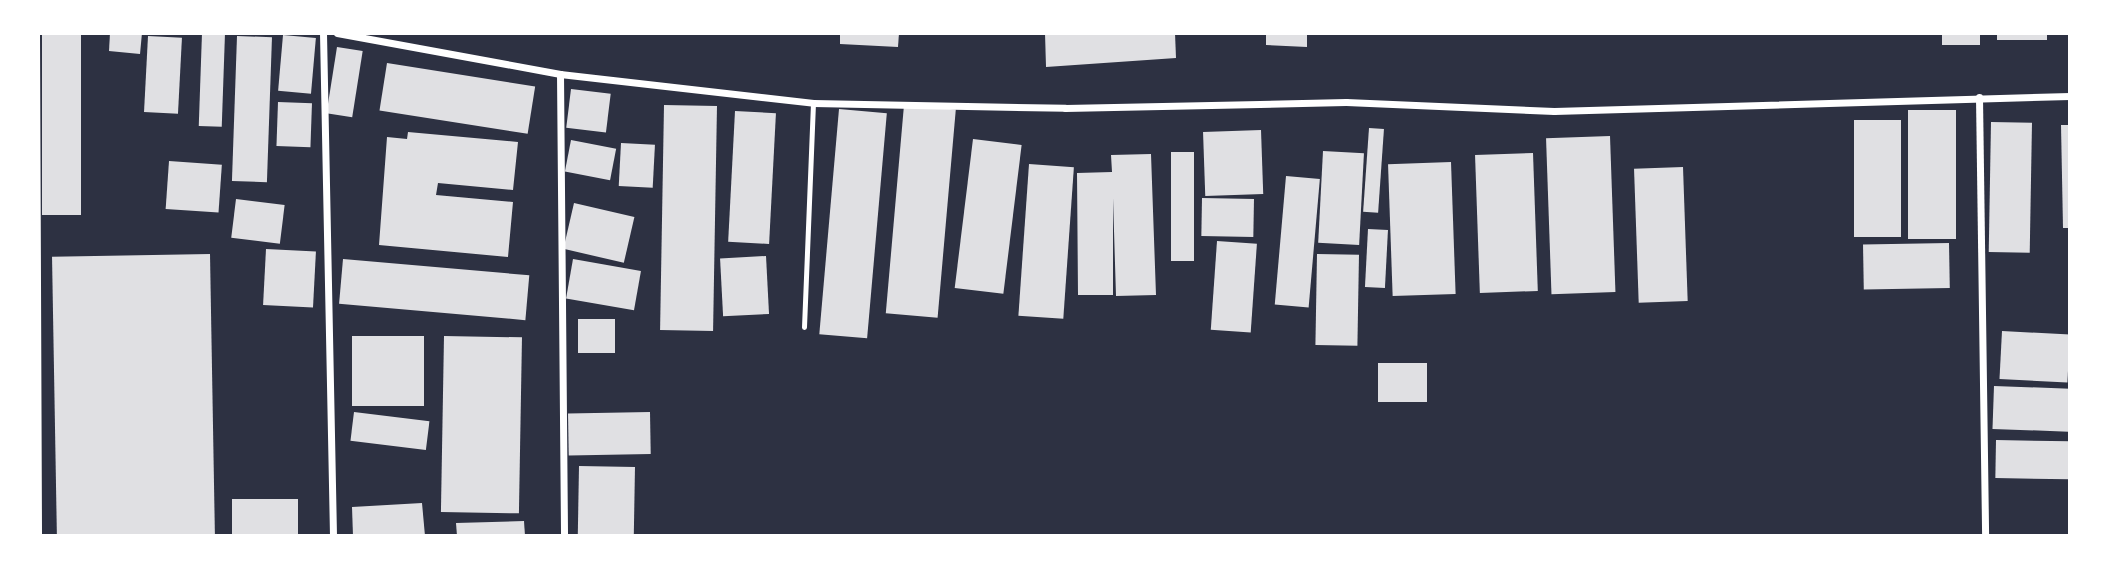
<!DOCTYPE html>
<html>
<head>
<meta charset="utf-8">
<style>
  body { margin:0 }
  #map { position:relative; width:2103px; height:569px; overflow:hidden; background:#2d3142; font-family:Karla,sans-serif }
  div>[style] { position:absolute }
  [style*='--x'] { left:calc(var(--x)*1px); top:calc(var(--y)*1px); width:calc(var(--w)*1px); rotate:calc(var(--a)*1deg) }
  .building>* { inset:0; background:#e0e0e3; transform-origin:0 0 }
  .service>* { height:5px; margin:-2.5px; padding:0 2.5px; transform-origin:2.5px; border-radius:2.5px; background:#fff }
  .minor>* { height:7px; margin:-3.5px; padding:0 3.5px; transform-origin:3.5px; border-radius:3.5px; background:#fff }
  span { translate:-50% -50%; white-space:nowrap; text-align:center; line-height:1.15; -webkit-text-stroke:7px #fff; paint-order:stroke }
  .frame { position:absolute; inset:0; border:35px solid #fff; pointer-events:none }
</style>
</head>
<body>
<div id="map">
  <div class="building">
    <div style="left:42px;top:33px;width:39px;height:182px"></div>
    <div style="clip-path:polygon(110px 33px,142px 33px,140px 54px,109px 51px)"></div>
    <div style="left:202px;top:33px;width:23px;height:93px;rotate:2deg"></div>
    <div style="clip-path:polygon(840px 33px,899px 33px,898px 47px,840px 44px)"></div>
    <div style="clip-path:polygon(1045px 33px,1175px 33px,1176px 58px,1046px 67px)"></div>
    <div style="clip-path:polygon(1266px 33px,1307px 33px,1307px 47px,1266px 45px)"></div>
    <div style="left:1942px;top:33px;width:38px;height:12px"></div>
    <div style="left:1997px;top:33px;width:50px;height:7px"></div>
    <div style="left:283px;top:35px;width:33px;height:56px;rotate:5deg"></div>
    <div style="left:148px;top:36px;width:34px;height:76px;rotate:3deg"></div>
    <div style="left:237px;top:36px;width:35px;height:145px;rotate:2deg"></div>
    <div style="left:337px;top:47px;width:26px;height:67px;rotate:9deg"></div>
    <div style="left:387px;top:63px;width:150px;height:48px;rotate:9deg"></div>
    <div style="left:571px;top:89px;width:40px;height:39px;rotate:7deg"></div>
    <div style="left:278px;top:102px;width:34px;height:44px;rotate:2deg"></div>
    <div style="left:664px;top:105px;width:53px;height:225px;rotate:1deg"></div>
    <div style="left:904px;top:105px;width:52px;height:209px;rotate:5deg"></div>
    <div style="left:839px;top:109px;width:48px;height:226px;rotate:5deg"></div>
    <div style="left:1908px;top:110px;width:48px;height:129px"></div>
    <div style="left:735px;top:111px;width:41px;height:131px;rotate:3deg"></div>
    <div style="left:1901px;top:120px;width:117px;height:47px;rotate:90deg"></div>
    <div style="left:1991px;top:122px;width:41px;height:130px;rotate:1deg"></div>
    <div style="clip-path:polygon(2061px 125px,2070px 125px,2070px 228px,2063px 228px)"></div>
    <div style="left:1369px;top:128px;width:15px;height:84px;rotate:4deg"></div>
    <div style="left:1261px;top:130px;width:64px;height:58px;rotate:88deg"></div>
    <div style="clip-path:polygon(408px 132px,518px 142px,513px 190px,438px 183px,436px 195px,513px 202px,508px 257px,379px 245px,387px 137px,407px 139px)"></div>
    <div style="left:1610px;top:136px;width:156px;height:64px;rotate:88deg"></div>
    <div style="left:973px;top:139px;width:49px;height:150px;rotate:7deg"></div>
    <div style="left:571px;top:140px;width:46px;height:32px;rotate:11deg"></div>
    <div style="left:621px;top:143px;width:34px;height:43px;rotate:3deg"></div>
    <div style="left:1323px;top:151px;width:41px;height:92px;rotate:3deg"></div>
    <div style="left:1171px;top:152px;width:23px;height:109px"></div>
    <div style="left:1533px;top:153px;width:138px;height:58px;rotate:88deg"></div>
    <div style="clip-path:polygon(1151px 154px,1156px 295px,1116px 296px,1113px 198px,1113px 295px,1078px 295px,1077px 173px,1112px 172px,1111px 155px)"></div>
    <div style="left:169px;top:161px;width:53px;height:48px;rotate:4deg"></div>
    <div style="left:1451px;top:162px;width:132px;height:63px;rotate:88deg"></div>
    <div style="left:1029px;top:164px;width:45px;height:152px;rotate:4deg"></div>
    <div style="left:1683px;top:167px;width:134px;height:49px;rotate:88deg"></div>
    <div style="left:1286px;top:176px;width:34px;height:129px;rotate:5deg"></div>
    <div style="left:1202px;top:198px;width:52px;height:38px;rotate:1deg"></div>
    <div style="left:236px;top:199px;width:49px;height:39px;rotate:7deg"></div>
    <div style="left:574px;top:203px;width:62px;height:47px;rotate:13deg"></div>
    <div style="left:1368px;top:229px;width:20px;height:58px;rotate:3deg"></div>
    <div style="left:1217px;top:241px;width:40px;height:89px;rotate:4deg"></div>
    <div style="left:1949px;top:243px;width:45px;height:86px;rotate:89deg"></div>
    <div style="left:266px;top:249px;width:50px;height:56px;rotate:3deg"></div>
    <div style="left:210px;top:254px;width:282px;height:158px;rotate:89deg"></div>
    <div style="left:1317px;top:254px;width:42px;height:91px;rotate:1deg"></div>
    <div style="left:766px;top:256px;width:58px;height:46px;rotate:87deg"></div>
    <div style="left:343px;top:259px;width:187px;height:45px;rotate:5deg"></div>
    <div style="left:573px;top:259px;width:69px;height:40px;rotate:10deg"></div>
    <div style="left:578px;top:319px;width:37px;height:34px"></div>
    <div style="left:2002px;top:331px;width:68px;height:48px;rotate:3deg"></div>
    <div style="left:352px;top:336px;width:72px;height:70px"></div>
    <div style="left:444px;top:336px;width:78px;height:176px;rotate:1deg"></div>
    <div style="left:1378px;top:363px;width:49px;height:39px"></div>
    <div style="left:1994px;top:386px;width:76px;height:43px;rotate:2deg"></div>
    <div style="left:354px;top:412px;width:76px;height:29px;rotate:7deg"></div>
    <div style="left:650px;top:412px;width:42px;height:82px;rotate:89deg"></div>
    <div style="left:1996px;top:440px;width:74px;height:38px;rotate:1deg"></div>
    <div style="left:579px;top:466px;width:56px;height:70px;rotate:1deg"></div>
    <div style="left:298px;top:499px;width:37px;height:66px;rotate:90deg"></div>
    <div style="clip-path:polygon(422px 503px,425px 536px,353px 536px,352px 507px)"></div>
    <div style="clip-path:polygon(524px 521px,525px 536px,457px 536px,456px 523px)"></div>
  </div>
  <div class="service">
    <div style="--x:804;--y:327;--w:224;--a:-87.7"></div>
  </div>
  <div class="minor">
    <div style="--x:36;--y:33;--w:503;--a:89.77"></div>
    <div style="--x:323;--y:33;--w:503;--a:88.86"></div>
    <div style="--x:337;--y:33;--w:227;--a:10.4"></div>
    <div style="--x:560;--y:74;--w:255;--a:6.5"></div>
    <div style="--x:813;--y:103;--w:252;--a:1.1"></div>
    <div style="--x:1065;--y:108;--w:281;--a:-1.2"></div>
    <div style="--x:1346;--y:102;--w:208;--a:2.5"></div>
    <div style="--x:1554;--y:111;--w:516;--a:-1.67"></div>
    <div style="--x:560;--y:74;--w:462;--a:89.5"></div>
    <div style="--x:1979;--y:97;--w:439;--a:89.2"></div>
  </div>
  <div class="frame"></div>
</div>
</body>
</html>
